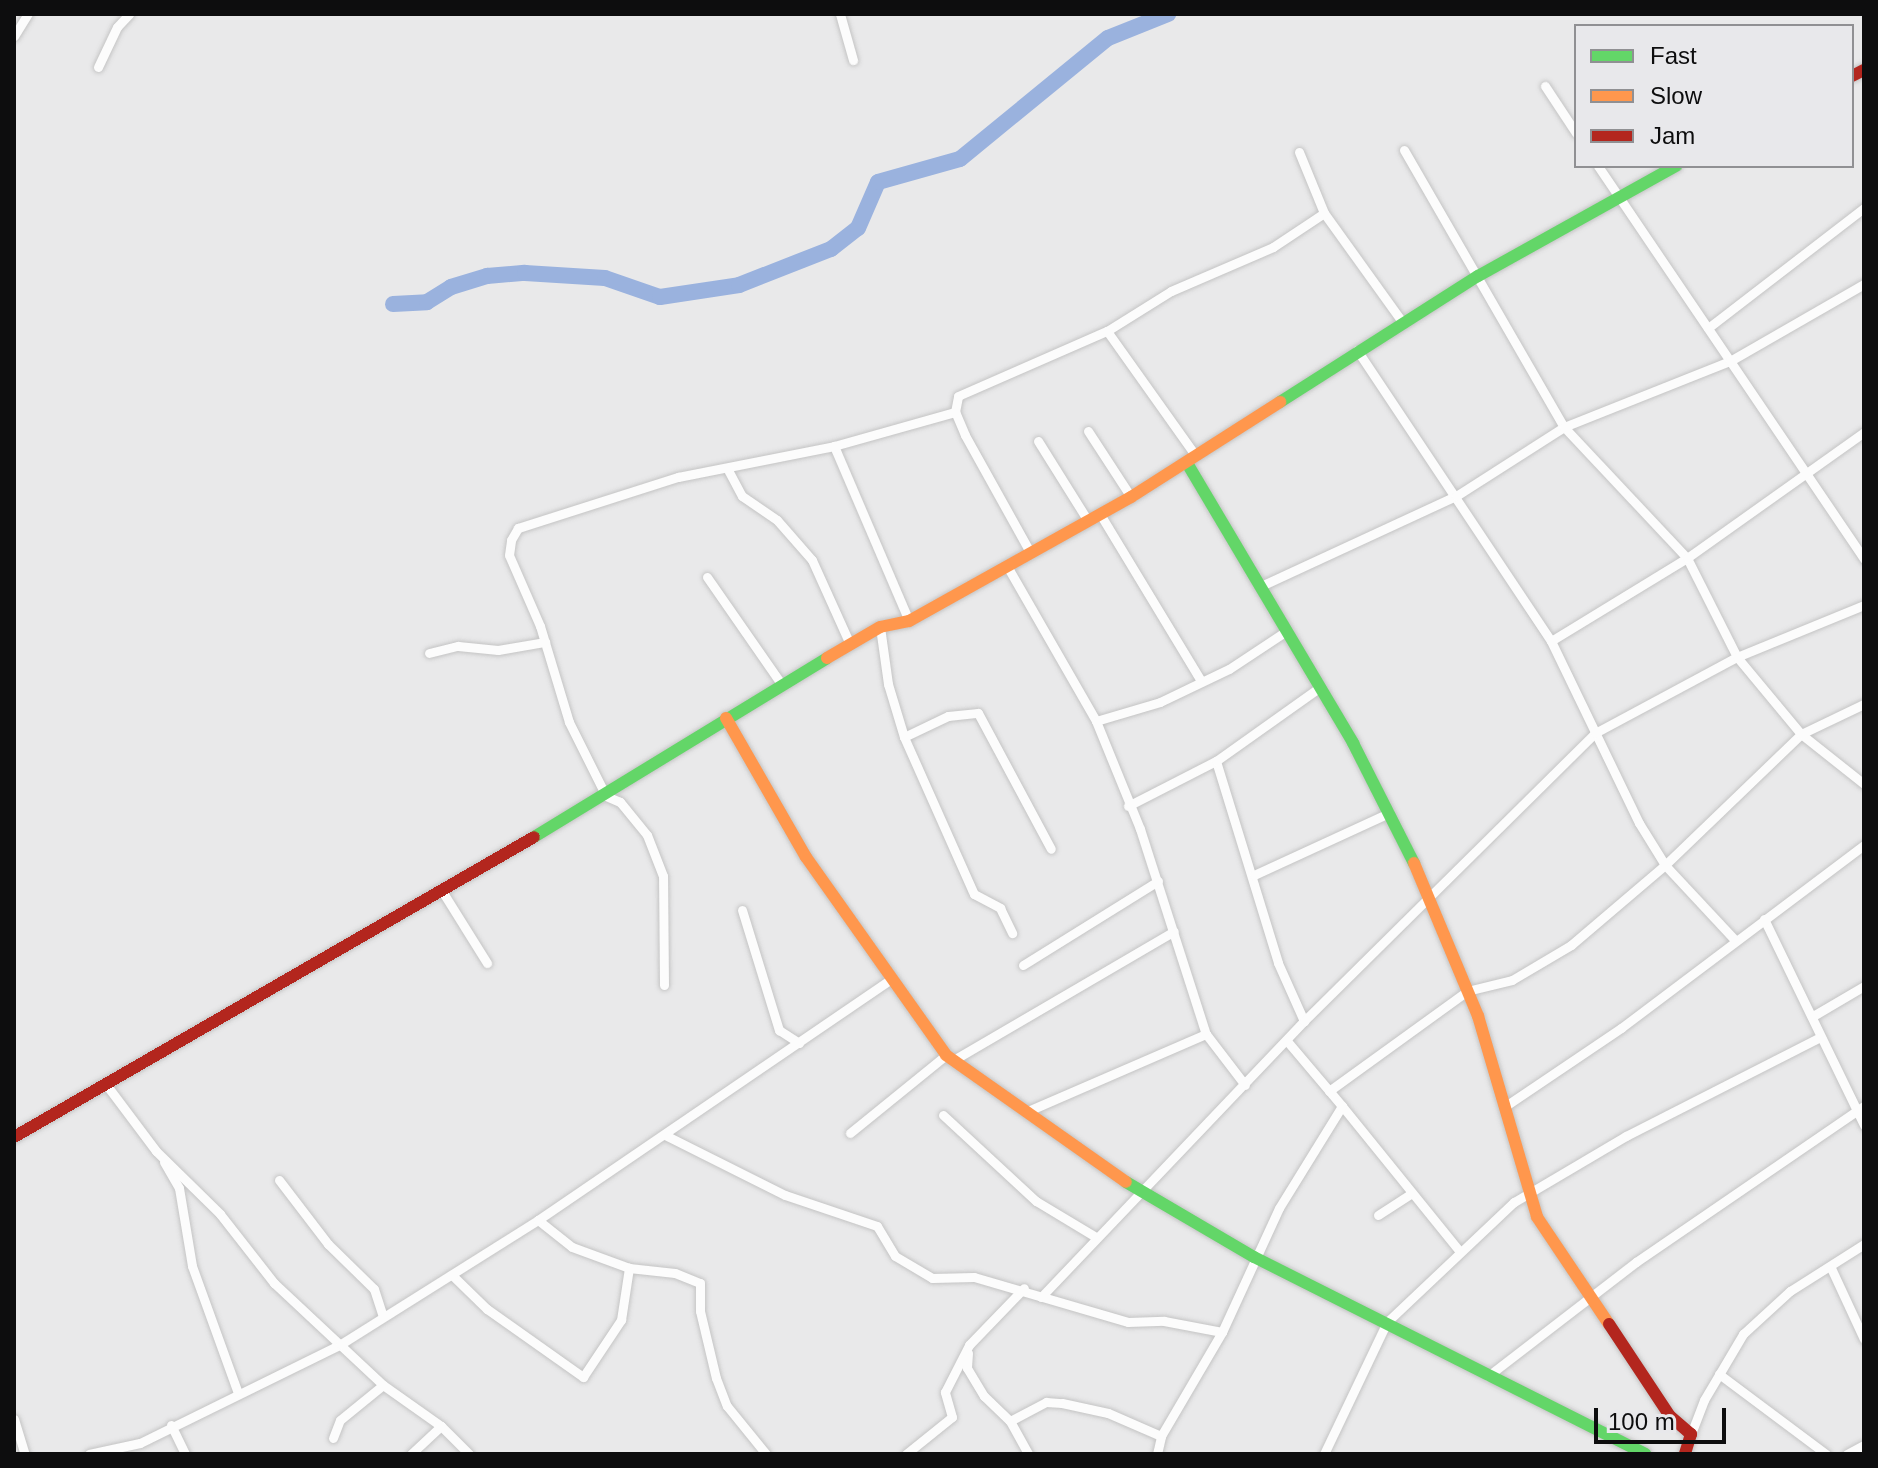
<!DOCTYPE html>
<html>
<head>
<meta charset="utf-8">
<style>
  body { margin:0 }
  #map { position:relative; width:1878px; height:1468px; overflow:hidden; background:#e9e9ea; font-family:Arial,sans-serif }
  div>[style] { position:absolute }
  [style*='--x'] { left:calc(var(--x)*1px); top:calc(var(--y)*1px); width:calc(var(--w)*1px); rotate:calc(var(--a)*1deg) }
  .river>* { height:16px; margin:-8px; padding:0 8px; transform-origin:8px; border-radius:8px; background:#9ab2de }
  .roads { filter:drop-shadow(0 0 2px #c4c4c4) drop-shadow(0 0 2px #c4c4c4) }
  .street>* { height:9px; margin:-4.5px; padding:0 4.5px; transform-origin:4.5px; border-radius:4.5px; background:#fcfcfc }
  .fast>* { height:12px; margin:-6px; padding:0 6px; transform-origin:6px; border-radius:6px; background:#63d668 }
  .slow>* { height:12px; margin:-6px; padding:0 6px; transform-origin:6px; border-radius:6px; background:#ff974d }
  .jam>* { height:12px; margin:-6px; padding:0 6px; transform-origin:6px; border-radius:6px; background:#b3261e }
  span { translate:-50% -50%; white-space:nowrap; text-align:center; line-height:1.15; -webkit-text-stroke:6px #e8e8eb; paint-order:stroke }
  .frame { position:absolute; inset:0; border:16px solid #0d0d0e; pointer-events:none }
  .legend { position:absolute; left:1574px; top:24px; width:280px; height:144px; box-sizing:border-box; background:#e8e8eb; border:2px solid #909093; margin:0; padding:10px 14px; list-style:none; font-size:24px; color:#0d0d0e }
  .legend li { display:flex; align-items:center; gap:16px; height:40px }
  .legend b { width:40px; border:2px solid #909093 }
  .scale { position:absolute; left:1594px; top:1408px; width:132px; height:36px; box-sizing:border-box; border:4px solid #0d0d0e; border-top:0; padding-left:10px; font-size:24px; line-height:28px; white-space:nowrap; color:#0d0d0e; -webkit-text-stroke:6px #e8e8eb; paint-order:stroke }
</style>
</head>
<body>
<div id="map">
  <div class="river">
    <div style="--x:393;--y:304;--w:34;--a:-3"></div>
    <div style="--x:427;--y:302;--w:28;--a:-32"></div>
    <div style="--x:451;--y:287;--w:38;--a:-17"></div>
    <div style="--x:487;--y:276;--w:38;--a:-5"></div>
    <div style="--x:525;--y:273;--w:80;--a:3.6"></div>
    <div style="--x:605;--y:278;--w:58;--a:19.1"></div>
    <div style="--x:660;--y:297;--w:80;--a:-8.6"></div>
    <div style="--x:739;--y:285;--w:99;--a:-21.4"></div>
    <div style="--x:831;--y:249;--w:34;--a:-38"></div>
    <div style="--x:858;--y:228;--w:50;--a:-66.5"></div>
    <div style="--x:878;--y:182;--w:85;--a:-15.7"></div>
    <div style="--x:960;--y:159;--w:191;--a:-39.3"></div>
    <div style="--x:1108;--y:38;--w:65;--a:-21.8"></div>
  </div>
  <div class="roads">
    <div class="street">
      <div style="--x:840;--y:14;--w:48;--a:74.2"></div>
      <div style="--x:14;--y:36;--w:26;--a:-58"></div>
      <div style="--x:98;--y:67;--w:44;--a:-64.6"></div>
      <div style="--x:117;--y:27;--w:18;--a:-47"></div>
      <div style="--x:1545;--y:86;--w:56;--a:56.6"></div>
      <div style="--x:1404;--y:150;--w:320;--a:60"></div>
      <div style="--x:1564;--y:427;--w:180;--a:46.8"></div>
      <div style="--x:1687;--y:558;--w:111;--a:63.2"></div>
      <div style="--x:1737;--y:657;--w:100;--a:50.3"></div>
      <div style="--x:1801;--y:734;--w:80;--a:38.4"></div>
      <div style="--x:1299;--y:152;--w:66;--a:67.7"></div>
      <div style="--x:1324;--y:213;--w:135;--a:54.3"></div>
      <div style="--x:1598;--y:166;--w:475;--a:55.9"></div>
      <div style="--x:1708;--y:328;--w:197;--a:-37.6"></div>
      <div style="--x:1107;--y:331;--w:152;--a:54.6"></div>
      <div style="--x:1357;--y:350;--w:350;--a:56.3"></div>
      <div style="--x:1551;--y:641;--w:202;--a:64.2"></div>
      <div style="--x:1639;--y:823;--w:49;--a:58.2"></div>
      <div style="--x:1665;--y:865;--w:103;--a:47"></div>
      <div style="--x:1088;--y:431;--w:79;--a:56.9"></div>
      <div style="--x:1038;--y:441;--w:94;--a:58"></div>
      <div style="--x:834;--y:446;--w:190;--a:66.8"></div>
      <div style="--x:727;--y:468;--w:32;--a:62"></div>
      <div style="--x:742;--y:496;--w:42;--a:34.4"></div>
      <div style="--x:777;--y:520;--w:53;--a:48.8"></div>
      <div style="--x:812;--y:560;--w:92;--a:65.7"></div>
      <div style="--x:1100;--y:514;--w:193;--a:58.8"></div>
      <div style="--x:1030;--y:552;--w:134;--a:-119.1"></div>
      <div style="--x:965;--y:435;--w:25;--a:-113"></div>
      <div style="--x:955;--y:412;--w:16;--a:-79"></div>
      <div style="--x:958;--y:396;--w:163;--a:-23.6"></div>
      <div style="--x:1107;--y:331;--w:75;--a:-32"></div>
      <div style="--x:1171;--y:291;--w:111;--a:-23.3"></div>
      <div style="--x:1273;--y:247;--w:61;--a:-33.7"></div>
      <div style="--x:1007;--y:566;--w:179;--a:60.1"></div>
      <div style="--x:1096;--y:721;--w:117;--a:67.8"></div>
      <div style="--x:1140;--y:829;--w:215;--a:72.2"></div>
      <div style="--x:1206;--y:1034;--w:64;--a:52.6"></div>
      <div style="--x:707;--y:577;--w:131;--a:55.2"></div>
      <div style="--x:1261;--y:586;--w:215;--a:-24.8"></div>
      <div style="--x:1456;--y:496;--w:128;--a:-32.6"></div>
      <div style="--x:1564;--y:427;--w:179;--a:-21.7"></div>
      <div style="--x:1730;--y:361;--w:155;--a:-29.9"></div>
      <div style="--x:880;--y:627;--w:58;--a:82"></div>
      <div style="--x:888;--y:684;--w:55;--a:73.2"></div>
      <div style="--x:904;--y:737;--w:172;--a:66"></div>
      <div style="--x:974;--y:894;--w:30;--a:28"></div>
      <div style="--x:1000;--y:908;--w:28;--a:64"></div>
      <div style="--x:1551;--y:641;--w:159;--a:-31.4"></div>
      <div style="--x:1687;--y:558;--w:217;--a:-35.4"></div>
      <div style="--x:429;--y:653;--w:30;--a:-14"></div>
      <div style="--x:458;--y:646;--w:40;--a:5.7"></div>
      <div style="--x:498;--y:650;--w:48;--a:-9.7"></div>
      <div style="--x:1096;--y:721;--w:67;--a:-16.5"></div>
      <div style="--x:1160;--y:702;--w:76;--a:-25.6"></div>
      <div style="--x:1229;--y:669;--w:67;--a:-33.5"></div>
      <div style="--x:904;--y:737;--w:49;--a:-25.5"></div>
      <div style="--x:948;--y:716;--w:30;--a:-6"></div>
      <div style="--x:978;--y:713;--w:154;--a:61.8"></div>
      <div style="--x:1216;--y:761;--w:211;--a:72.9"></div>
      <div style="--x:1278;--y:963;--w:64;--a:65.9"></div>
      <div style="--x:1128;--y:806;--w:99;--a:-27.1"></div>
      <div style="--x:1216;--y:761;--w:128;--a:-35.4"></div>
      <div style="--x:1254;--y:875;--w:149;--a:-24.7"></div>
      <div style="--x:442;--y:891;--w:85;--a:58"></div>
      <div style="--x:742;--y:910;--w:126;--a:72.9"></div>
      <div style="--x:779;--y:1030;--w:24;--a:33"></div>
      <div style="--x:1764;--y:919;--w:229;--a:64.1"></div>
      <div style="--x:1023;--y:965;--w:159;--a:-31.9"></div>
      <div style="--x:664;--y:985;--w:109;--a:-90.5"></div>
      <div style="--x:663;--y:876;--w:44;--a:-111.3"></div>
      <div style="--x:647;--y:835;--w:43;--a:-129.3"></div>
      <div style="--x:620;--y:802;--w:15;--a:-157"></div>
      <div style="--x:606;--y:796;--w:83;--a:-116.6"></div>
      <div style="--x:569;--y:722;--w:100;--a:-106.8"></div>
      <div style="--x:540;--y:626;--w:77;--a:-113.6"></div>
      <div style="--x:509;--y:555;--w:15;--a:-82"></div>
      <div style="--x:511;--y:540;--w:14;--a:-60"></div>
      <div style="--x:518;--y:528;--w:168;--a:-17.7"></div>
      <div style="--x:678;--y:477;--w:159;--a:-11.2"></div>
      <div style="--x:834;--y:446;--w:126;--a:-15.7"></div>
      <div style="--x:1813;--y:1016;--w:59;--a:-30.5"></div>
      <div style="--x:957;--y:1058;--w:251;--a:-30.3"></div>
      <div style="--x:108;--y:1087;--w:80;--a:53.1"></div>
      <div style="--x:156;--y:1151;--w:90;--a:44.5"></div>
      <div style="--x:220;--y:1214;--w:88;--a:52"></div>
      <div style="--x:274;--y:1283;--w:149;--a:43.1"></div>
      <div style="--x:383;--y:1385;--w:71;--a:35.3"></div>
      <div style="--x:441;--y:1426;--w:40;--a:45"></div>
      <div style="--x:1329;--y:1091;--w:170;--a:-35.9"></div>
      <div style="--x:1467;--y:991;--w:46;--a:-13.7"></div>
      <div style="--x:1512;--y:980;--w:69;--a:-30.7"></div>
      <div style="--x:1571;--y:945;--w:123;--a:-40.4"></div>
      <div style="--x:1665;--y:865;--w:189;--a:-43.9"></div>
      <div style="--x:1801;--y:734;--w:70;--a:-25.5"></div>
      <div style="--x:1507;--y:1105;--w:138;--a:-34"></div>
      <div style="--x:1621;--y:1028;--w:304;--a:-37"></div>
      <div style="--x:1342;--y:1106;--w:184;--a:51"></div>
      <div style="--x:1028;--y:1111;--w:194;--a:-23.4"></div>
      <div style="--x:943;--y:1115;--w:127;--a:42.8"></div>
      <div style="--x:1036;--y:1201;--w:70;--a:31"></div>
      <div style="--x:850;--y:1133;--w:124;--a:-39.1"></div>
      <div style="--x:665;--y:1135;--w:134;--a:26.6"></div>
      <div style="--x:785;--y:1195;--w:97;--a:18.6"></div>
      <div style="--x:877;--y:1226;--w:35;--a:59"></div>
      <div style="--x:895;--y:1256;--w:43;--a:30.7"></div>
      <div style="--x:932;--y:1278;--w:42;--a:-1.4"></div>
      <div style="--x:974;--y:1277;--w:160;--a:16.3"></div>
      <div style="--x:1128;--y:1322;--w:36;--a:-2"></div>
      <div style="--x:1164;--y:1321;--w:59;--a:10.7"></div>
      <div style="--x:164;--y:1162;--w:30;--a:60"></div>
      <div style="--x:179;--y:1188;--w:79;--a:80.5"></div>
      <div style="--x:192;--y:1266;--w:135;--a:70.1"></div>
      <div style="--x:279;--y:1180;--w:81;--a:52.6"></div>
      <div style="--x:328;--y:1244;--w:64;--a:44.4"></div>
      <div style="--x:374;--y:1289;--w:28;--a:72"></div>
      <div style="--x:1378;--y:1215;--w:40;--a:-32.9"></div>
      <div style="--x:538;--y:1220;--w:43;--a:38.5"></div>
      <div style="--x:572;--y:1247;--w:61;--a:20.2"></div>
      <div style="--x:629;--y:1268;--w:46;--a:6.2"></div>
      <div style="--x:675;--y:1273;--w:27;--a:22"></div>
      <div style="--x:700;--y:1283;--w:28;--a:90"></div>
      <div style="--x:700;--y:1311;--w:69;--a:76.6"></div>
      <div style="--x:716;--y:1378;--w:30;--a:69"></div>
      <div style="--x:727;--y:1406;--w:62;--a:50.9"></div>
      <div style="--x:1831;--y:1268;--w:78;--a:65.1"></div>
      <div style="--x:452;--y:1275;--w:49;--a:44.2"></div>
      <div style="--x:487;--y:1309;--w:118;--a:35.3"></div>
      <div style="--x:583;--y:1377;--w:69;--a:-56.3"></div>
      <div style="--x:621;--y:1320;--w:53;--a:-81.3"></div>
      <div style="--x:1041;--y:1297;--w:381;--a:-46.4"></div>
      <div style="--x:1304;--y:1021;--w:409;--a:-44.7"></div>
      <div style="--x:1595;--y:733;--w:161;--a:-28.2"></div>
      <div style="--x:1737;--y:657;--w:137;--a:-22.3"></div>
      <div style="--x:968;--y:1353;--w:15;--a:94"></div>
      <div style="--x:967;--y:1368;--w:33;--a:59"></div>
      <div style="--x:984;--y:1396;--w:36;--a:44"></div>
      <div style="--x:1010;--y:1421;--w:38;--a:61"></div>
      <div style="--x:1719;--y:1374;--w:134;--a:36.8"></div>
      <div style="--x:1488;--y:1376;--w:187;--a:-37.6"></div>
      <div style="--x:1636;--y:1262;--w:276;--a:-34.4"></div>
      <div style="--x:14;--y:1419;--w:37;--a:73"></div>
      <div style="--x:1010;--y:1421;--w:41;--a:-27.8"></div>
      <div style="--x:1046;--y:1402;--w:16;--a:4"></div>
      <div style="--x:1062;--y:1403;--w:47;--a:12.3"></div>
      <div style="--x:1108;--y:1413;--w:58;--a:23.5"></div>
      <div style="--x:171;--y:1425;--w:32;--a:64"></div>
      <div style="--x:1691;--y:1434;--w:36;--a:-69"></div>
      <div style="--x:1704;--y:1400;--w:77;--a:-59.4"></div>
      <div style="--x:1743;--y:1334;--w:64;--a:-42.5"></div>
      <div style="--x:1790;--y:1291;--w:88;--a:-32.4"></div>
      <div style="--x:333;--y:1438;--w:19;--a:-69"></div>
      <div style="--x:340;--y:1420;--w:55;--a:-39.1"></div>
      <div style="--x:89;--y:1454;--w:52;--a:-12.2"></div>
      <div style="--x:140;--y:1443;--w:224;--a:-26.2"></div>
      <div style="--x:341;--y:1344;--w:233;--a:-32.2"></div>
      <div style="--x:538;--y:1220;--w:427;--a:-34.3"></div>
      <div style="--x:411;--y:1454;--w:41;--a:-43"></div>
      <div style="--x:906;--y:1454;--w:59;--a:-38.8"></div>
      <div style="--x:952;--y:1417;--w:26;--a:-106"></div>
      <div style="--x:945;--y:1392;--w:53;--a:-62.9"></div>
      <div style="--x:969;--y:1345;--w:79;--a:-46"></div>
      <div style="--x:1157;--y:1454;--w:18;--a:-77"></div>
      <div style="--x:1161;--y:1436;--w:121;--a:-59.6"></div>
      <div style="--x:1222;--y:1332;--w:136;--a:-65.3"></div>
      <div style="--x:1279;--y:1208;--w:120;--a:-58.3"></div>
      <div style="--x:1342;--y:1106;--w:85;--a:-130.2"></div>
      <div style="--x:1324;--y:1454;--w:146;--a:-64.5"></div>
      <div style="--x:1387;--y:1322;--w:175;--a:-43.4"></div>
      <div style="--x:1514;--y:1202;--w:130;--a:-30.5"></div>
      <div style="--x:1626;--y:1136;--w:218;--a:-27"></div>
      <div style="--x:1847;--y:1454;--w:19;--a:-28"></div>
    </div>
    <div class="fast">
      <div style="--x:1280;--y:402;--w:235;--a:-32.5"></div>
      <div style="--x:1478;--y:276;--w:227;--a:-29.1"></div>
      <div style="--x:1187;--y:463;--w:326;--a:59.3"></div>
      <div style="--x:1353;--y:743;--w:135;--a:63.1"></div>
      <div style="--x:534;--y:837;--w:343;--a:-31.4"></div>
      <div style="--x:1126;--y:1182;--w:148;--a:30.4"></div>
      <div style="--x:1254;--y:1257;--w:438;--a:26.7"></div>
    </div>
    <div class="slow">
      <div style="--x:827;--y:658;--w:61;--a:-30.3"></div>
      <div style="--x:880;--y:627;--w:30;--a:-12"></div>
      <div style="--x:909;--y:621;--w:254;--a:-29.2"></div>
      <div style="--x:1131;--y:497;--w:177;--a:-32.5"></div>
      <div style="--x:726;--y:718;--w:160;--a:60.1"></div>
      <div style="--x:806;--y:857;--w:242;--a:54.7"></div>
      <div style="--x:946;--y:1055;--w:220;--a:35.2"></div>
      <div style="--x:1414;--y:863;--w:166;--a:67.3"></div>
      <div style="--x:1478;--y:1016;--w:209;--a:73.6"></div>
      <div style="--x:1537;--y:1217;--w:129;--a:56.1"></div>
    </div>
    <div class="jam">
      <div style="--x:1852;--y:76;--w:13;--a:-27"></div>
      <div style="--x:14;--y:1137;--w:600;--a:-29.98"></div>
      <div style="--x:1609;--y:1324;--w:110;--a:56.5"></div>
      <div style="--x:1670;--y:1416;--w:28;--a:41"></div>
      <div style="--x:1691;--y:1434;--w:21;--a:107"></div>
    </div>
  </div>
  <div class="frame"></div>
  <ul class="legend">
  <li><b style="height:10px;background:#63d668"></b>Fast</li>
  <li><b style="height:10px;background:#ff974d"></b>Slow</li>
  <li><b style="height:10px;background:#b3261e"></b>Jam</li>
  </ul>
  <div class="scale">100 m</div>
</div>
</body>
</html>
